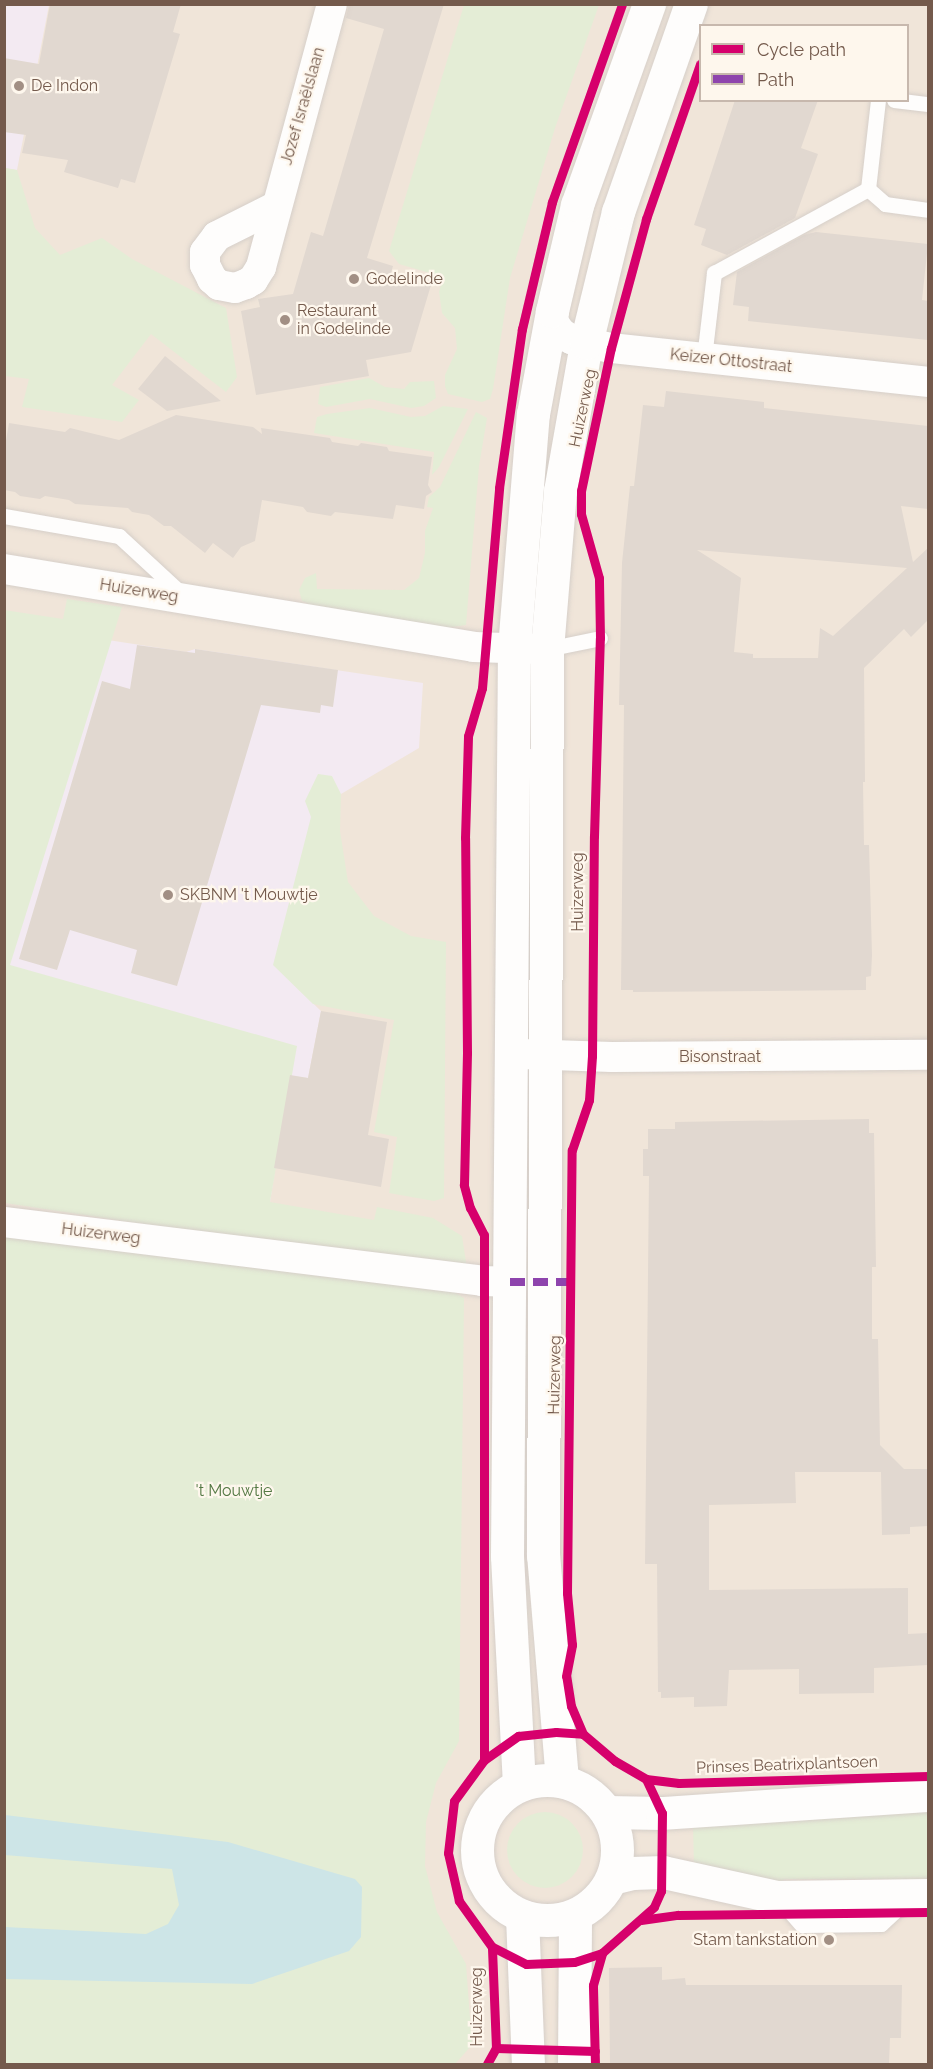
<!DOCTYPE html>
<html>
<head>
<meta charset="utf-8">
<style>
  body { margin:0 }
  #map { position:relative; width:933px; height:2069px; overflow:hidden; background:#f7f2eb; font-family:Raleway,sans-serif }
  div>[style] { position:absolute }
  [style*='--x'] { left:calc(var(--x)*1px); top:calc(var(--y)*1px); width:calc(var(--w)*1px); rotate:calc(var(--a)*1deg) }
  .residential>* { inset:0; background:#f0e5d9 }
  .education>* { inset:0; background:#f3eaf2 }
  .green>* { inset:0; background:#e4edd6 }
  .round { border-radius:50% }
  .water>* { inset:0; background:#cde5e7 }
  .building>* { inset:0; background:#e1d8d0 }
  .roads { filter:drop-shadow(0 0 2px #d6cfc9) drop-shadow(0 0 2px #d6cfc9) }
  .lane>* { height:15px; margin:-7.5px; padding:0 7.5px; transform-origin:7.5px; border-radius:7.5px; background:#fefdfc }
  .street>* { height:30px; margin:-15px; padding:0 15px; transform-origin:15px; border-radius:15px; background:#fefdfc }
  .secondary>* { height:33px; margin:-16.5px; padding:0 16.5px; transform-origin:16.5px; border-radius:16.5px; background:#fefdfc }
  .secondary>.ring { margin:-16.5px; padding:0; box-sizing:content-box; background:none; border:33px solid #fefdfc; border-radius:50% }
  .quiet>* { height:8px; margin-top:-4px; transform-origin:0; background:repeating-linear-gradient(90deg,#8e44ad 0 15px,transparent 0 23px) }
  .cycleway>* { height:9px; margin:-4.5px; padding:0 4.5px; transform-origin:4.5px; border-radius:4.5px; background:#d6006c }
  .dots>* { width:16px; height:16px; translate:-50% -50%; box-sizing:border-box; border:3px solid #fef7ed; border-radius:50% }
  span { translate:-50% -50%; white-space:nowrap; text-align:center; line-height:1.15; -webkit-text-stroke:4.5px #fef7ed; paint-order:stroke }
  .poi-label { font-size:16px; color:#745a4c }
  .left { translate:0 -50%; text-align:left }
  .right { translate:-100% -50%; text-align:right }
  .street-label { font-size:16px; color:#745a4c }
  .park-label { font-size:16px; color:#547944 }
  .frame { position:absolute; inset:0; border:6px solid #745a4c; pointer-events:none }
  .legend { position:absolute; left:699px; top:24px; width:210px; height:78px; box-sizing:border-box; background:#fef7ed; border:2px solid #c7b8ad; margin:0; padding:8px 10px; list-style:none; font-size:18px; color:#745a4c }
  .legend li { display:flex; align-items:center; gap:12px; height:30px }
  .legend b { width:30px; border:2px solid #c7b8ad }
</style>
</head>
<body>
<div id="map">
  <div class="residential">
    <div style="clip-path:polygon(evenodd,5px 5px,928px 5px,928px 2064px,5px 2064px,5px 5px,700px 26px,908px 26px,908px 100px,700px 100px,700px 26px)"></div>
  </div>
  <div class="education">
    <div style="clip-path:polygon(4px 5px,49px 5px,17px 170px,5px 168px)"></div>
    <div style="clip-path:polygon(95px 638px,186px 652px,195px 649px,423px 683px,419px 748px,341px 794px,293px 984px,321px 1011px,308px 1078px,290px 1076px,270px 1202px,5px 1159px,4px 946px)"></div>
  </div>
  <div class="green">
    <div style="clip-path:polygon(464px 5px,599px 5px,555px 128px,510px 278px,493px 389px,490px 399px,482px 402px,448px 394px,445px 386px,445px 375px,457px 349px,455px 328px,442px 313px,439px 292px,442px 281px,430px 277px,430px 273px,399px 264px,389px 251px)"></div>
    <div style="clip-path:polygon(5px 168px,17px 170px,35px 228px,60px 255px,102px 238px,132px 259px,226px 308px,237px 377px,226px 392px,151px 334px,112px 385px,139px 400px,122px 422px,22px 407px,29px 379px,5px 376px)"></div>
    <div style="clip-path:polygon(369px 378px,385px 387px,404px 389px,410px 382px,434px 381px,436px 398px,424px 406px,411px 408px,370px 399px,326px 407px,318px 404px,320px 387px)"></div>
    <div style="clip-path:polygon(443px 406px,468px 409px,439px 467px,432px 475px,434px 452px,314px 433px,317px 417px,327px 414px,370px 408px,411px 417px,425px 416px)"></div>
    <div style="clip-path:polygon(476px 412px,487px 418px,479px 466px,466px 625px,446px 628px,324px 610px,302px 601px,299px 590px,305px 578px,316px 573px,317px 589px,404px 590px,419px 578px,425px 553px,425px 531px,433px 508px,427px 507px,429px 497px,440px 487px)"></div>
    <div style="clip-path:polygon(67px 599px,122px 607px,10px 965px,297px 1046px,270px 1202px,374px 1220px,377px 1207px,433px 1218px,462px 1236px,466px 1262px,464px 1273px,5px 1203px,4px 610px,63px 619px)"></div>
    <div style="clip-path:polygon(318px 774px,332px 776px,341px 794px,340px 831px,348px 882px,374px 916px,411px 936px,446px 942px,444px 1198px,434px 1201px,389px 1193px,397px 1137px,374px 1132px,394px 1020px,313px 1004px,273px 965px,311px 817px,305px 801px)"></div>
    <div style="clip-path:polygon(5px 1226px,446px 1287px,464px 1298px,459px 1741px,436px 1783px,426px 1822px,425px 1866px,437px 1912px,466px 1964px,472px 2045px,455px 2064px,5px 2064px)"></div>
    <div style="clip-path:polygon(928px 1808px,928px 1879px,785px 1879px,768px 1889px,694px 1867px,693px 1826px)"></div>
    <div class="round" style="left:507px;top:1812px;width:76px;height:76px"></div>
  </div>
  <div class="water">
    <div style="clip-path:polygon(5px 1815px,228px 1842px,355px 1879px,362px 1887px,361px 1937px,349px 1951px,252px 1984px,5px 1979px,5px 1927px,146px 1934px,168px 1924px,179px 1905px,172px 1869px,5px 1855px)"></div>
  </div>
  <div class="building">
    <div style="clip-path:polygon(50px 4px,181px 4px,173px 32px,180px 34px,135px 183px,121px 179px,118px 188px,64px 172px,68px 160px,22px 153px,26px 135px,4px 132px,4px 58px,39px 64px)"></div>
    <div style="clip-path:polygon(349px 4px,444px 4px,367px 258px,393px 266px,391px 273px,431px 285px,411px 352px,366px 360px,369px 376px,256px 395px,241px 311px,260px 307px,258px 299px,293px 294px,311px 232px,323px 236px,384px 29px,346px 18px)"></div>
    <div style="clip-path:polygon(735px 100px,818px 100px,801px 148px,818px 154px,795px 218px,727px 255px,701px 245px,706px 229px,694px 225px)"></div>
    <div style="clip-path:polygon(816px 232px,928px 244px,922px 300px,928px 301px,928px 340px,748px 321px,749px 307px,733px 305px,737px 272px,804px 235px)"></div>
    <div style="clip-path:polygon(165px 356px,221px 401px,167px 411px,138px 389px)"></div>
    <div style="clip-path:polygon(evenodd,666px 391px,764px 402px,764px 408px,928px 426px,928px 509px,901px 506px,913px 562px,928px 548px,928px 620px,911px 637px,904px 629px,864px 668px,865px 782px,863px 782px,864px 845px,869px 845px,872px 955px,871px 976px,866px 977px,866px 990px,633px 992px,633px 990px,621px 990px,624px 705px,619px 705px,622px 563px,630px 486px,634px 486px,643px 405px,664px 407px,666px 391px,697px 550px,839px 562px,907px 568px,833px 636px,820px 628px,818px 658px,753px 658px,753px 654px,734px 652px,741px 578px,697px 550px)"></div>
    <div style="clip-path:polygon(176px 415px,253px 427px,262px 434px,261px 428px,330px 438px,332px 442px,358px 446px,361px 443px,387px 447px,389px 451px,432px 457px,428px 485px,432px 492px,426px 496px,424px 509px,396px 505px,393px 519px,335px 512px,331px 516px,307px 512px,303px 507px,262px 500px,255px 541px,241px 547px,233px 558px,213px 543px,205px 553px,171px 526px,164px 526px,149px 515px,132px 512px,128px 508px,75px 504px,69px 500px,45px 496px,40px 499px,20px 496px,15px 492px,4px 490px,4px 452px,9px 423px,65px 432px,70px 428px,119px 440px)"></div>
    <div style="clip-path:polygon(137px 645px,195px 653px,195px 649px,338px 670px,333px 707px,321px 705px,320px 713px,261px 705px,177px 986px,131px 973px,137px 950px,70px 930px,57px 970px,19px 959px,102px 681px,130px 689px)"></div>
    <div style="clip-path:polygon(321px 1011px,387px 1022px,368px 1135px,389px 1139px,381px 1187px,274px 1168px,290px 1075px,308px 1078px)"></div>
    <div style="clip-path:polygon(869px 1119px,869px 1133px,874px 1133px,876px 1267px,872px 1267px,872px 1339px,878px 1339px,880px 1445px,904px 1469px,928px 1469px,928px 1526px,910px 1527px,910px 1534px,882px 1535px,881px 1472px,795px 1472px,796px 1503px,709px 1505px,709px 1590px,908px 1588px,908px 1634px,928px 1633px,928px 1665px,874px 1668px,874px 1693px,799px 1694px,799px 1669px,729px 1670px,727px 1706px,694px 1707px,694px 1697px,661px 1698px,661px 1692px,658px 1692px,657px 1564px,645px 1564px,649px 1176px,643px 1176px,643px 1149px,648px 1149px,648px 1129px,675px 1129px,675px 1122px)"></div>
    <div style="clip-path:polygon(662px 1967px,662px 1980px,685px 1978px,686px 1985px,902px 1985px,901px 2038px,890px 2038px,889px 2064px,610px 2064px,609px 1968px)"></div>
  </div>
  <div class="roads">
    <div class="lane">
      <div style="--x:878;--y:100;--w:90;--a:96.4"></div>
      <div style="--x:868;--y:189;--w:23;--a:41"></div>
      <div style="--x:885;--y:204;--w:43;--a:7.9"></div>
      <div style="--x:894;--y:100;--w:34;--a:7"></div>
      <div style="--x:704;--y:358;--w:86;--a:-83.3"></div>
      <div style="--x:714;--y:273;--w:175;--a:-28.6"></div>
      <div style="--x:4;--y:516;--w:117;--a:9.9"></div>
      <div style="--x:119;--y:536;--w:87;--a:42.7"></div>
      <div style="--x:547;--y:649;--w:54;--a:-11.7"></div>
      <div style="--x:779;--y:1899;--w:35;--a:49"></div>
      <div style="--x:802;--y:1925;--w:79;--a:-0.7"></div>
      <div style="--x:881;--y:1924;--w:37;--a:-43"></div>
    </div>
    <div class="street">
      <div style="--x:275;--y:207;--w:65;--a:153.4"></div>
      <div style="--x:217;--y:236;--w:20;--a:127"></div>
      <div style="--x:205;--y:252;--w:13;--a:90"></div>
      <div style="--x:205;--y:265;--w:16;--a:63"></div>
      <div style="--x:212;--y:279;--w:9;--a:41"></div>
      <div style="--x:219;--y:285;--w:16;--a:11"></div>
      <div style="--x:235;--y:288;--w:12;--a:-20"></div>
      <div style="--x:246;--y:284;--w:8;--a:-30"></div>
      <div style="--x:253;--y:280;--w:15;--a:-58"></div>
      <div style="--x:261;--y:267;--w:272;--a:-74.9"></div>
      <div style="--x:552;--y:311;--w:12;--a:81"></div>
      <div style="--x:554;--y:323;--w:12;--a:55"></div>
      <div style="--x:561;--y:333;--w:12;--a:31"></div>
      <div style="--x:571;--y:339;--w:41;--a:12.7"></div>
      <div style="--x:611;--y:348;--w:319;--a:6.1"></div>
      <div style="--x:4;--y:569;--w:475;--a:9.4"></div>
      <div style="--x:473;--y:647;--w:65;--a:1.8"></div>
      <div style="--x:521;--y:1054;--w:91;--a:1.9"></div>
      <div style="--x:612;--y:1057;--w:316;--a:-0.4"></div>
      <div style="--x:4;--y:1222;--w:482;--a:7"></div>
      <div style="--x:482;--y:1281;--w:28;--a:2"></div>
    </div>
    <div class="secondary">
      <div style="--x:562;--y:1780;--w:225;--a:-94.8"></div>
      <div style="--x:543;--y:1556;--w:907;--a:-89.75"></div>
      <div style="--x:547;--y:649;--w:159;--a:-85.3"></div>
      <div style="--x:560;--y:491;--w:150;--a:-80"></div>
      <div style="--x:586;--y:343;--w:135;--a:-76.3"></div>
      <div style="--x:618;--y:212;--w:220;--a:-70.7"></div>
      <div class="ring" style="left:477px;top:1780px;width:107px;height:107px"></div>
      <div style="--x:519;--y:1785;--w:229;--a:-93"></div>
      <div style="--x:507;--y:1556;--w:908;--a:-89.56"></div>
      <div style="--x:514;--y:648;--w:235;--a:-85.4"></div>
      <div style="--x:533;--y:414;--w:105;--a:-79.5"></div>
      <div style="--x:552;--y:311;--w:109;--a:-76.7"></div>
      <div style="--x:577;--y:205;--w:214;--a:-70.3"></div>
      <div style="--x:607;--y:1812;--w:55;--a:1"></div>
      <div style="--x:662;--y:1813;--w:267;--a:-3.9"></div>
      <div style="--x:612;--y:1878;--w:21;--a:-14"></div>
      <div style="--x:632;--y:1873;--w:31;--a:-2"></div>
      <div style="--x:663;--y:1872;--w:117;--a:12.4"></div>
      <div style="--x:777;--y:1897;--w:151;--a:-0.8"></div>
      <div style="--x:522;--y:1916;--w:148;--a:87.7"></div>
      <div style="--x:574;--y:2064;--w:149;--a:-89.6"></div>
    </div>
  </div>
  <div class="quiet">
    <div style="--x:510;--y:1282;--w:61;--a:0"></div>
  </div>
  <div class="cycleway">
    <div style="--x:556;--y:1732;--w:27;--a:4"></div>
    <div style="--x:583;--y:1734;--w:42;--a:40.2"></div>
    <div style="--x:615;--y:1761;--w:36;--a:30"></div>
    <div style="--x:646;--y:1779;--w:38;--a:65"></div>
    <div style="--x:662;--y:1813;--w:78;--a:90.7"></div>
    <div style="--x:661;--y:1891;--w:17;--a:114"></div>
    <div style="--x:654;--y:1907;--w:69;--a:138.5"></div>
    <div style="--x:602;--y:1953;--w:29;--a:162"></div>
    <div style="--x:574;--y:1962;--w:48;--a:177.6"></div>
    <div style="--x:526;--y:1964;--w:38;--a:-153"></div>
    <div style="--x:492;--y:1947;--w:57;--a:-125.7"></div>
    <div style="--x:459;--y:1901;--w:49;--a:-102.9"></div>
    <div style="--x:448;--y:1853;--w:52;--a:-83.4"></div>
    <div style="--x:454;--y:1801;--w:51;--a:-53.8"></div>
    <div style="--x:484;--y:1760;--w:42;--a:-35.2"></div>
    <div style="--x:518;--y:1736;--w:38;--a:-6"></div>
    <div style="--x:583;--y:1734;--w:30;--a:-113"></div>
    <div style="--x:571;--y:1706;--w:30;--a:-99"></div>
    <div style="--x:566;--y:1676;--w:32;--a:-79"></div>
    <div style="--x:572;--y:1645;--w:52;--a:-95.5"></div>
    <div style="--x:567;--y:1593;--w:443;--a:-89.4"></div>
    <div style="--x:572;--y:1150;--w:53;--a:-71.2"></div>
    <div style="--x:589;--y:1100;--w:44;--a:-86.1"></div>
    <div style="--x:592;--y:1056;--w:220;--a:-89.5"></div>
    <div style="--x:594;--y:836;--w:198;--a:-88.3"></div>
    <div style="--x:600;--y:638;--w:60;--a:-91"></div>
    <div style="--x:599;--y:578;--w:66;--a:-105.7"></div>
    <div style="--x:581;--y:514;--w:23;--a:-90"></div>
    <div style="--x:581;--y:491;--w:146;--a:-78.2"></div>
    <div style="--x:611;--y:348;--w:134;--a:-74.8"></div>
    <div style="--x:646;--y:219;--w:164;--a:-70.8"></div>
    <div style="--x:484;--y:1760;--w:525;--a:-90"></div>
    <div style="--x:484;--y:1235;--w:30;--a:-117"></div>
    <div style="--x:470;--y:1208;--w:24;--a:-105"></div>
    <div style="--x:464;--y:1185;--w:132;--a:-88.7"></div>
    <div style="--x:467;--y:1053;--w:215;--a:-90.5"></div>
    <div style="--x:465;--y:838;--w:102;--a:-88.3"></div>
    <div style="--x:468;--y:736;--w:50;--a:-73.7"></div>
    <div style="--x:482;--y:688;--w:201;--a:-85.1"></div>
    <div style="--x:499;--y:488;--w:161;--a:-81.8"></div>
    <div style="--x:522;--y:329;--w:130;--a:-76.7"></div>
    <div style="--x:552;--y:202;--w:210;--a:-70.5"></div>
    <div style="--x:646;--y:1779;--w:33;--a:7"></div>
    <div style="--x:679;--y:1783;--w:249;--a:-1.6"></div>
    <div style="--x:641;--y:1920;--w:37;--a:-8"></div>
    <div style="--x:678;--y:1915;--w:250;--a:-0.7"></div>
    <div style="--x:496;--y:2048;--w:99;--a:1.7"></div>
    <div style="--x:487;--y:2064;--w:18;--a:-61"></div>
    <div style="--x:496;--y:2048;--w:101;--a:-92.3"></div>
    <div style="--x:595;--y:2064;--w:79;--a:-91.5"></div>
    <div style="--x:593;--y:1985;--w:33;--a:-74"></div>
  </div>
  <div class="dots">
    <div style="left:19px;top:86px;background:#a28f84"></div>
    <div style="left:354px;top:279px;background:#a28f84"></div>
    <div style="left:285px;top:320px;background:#a28f84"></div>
    <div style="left:168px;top:895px;background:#a28f84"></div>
    <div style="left:829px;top:1940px;background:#a28f84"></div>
  </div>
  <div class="poi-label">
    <span class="left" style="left:31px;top:86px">De Indon</span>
    <span class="left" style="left:366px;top:279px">Godelinde</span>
    <span class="left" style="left:297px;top:320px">Restaurant<br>in Godelinde</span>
    <span class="left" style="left:180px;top:895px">SKBNM 't Mouwtje</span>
    <span class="right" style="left:817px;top:1940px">Stam tankstation</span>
  </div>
  <div class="street-label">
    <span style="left:303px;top:106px;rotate:-74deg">Jozef Israëlslaan</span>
    <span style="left:731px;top:361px;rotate:6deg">Keizer Ottostraat</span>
    <span style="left:583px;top:408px;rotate:-78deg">Huizerweg</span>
    <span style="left:139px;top:591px;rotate:9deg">Huizerweg</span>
    <span style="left:578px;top:892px;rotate:-90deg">Huizerweg</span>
    <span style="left:720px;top:1057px">Bisonstraat</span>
    <span style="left:101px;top:1234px;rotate:7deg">Huizerweg</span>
    <span style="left:555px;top:1375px;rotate:-89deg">Huizerweg</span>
    <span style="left:787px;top:1765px;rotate:-2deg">Prinses Beatrixplantsoen</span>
    <span style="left:477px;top:2007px;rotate:-90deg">Huizerweg</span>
  </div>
  <div class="park-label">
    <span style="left:234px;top:1491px">'t Mouwtje</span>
  </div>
  <div class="frame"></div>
  <ul class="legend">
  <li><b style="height:8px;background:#d6006c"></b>Cycle path</li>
  <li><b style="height:8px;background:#8e44ad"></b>Path</li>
  </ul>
</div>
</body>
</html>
